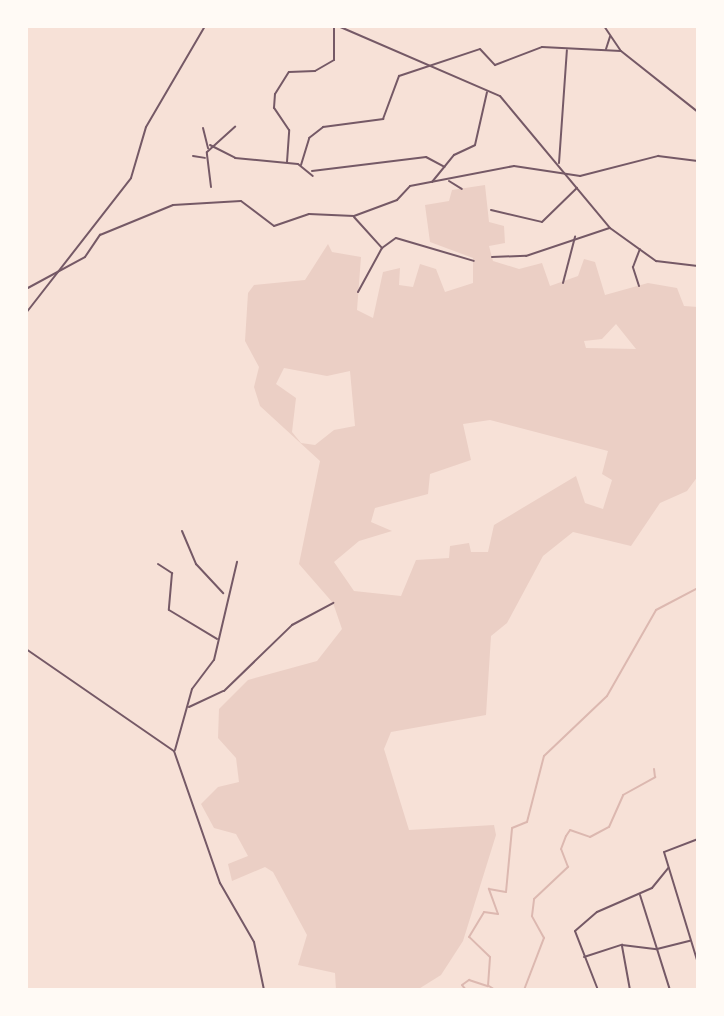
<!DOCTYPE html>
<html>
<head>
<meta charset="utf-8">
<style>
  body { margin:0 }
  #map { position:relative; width:724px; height:1016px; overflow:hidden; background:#f7e1d7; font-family:Manrope,sans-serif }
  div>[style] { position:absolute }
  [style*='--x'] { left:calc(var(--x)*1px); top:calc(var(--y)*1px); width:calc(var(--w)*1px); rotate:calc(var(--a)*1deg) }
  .green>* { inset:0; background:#ebcfc5 }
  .stream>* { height:2px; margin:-1px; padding:0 1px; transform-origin:1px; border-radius:1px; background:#dcb8b0 }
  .minor>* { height:2px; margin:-1px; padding:0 1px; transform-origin:1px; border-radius:1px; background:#755966 }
  .tertiary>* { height:2px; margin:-1px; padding:0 1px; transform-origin:1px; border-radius:1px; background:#755966 }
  span { translate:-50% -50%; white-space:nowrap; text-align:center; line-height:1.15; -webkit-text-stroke:7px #fffaf5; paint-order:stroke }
  .frame { position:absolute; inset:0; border:28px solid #fffaf5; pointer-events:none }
</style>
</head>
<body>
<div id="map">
  <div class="green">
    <div style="clip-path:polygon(evenodd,485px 185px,489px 222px,504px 226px,505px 243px,489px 246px,493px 261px,519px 269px,542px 263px,550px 286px,578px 276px,584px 259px,595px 262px,605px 295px,648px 283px,677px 288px,684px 306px,698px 307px,698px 476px,687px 491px,660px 503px,631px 546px,573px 532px,543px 556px,507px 623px,491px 636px,486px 715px,391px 732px,384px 749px,409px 830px,494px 825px,496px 835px,463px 941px,441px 975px,417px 990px,336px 990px,335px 973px,298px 965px,307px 935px,273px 872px,265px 867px,232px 881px,228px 864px,248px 856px,236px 834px,214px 828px,201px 804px,218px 787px,239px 782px,236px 758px,218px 738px,219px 709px,248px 680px,317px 661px,342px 629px,333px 603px,299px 564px,320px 461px,260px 406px,254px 387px,259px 367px,245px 341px,248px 293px,254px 285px,305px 280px,328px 244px,332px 252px,361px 257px,357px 310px,373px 318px,383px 272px,400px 268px,399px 285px,413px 287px,420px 264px,436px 269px,445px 292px,473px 283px,473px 258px,430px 242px,425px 205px,449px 201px,452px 190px,485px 185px,616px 324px,636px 349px,586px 348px,584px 341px,602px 339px,616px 324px,485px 185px,284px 368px,327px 376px,350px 371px,355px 426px,334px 430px,315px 445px,301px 443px,292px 432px,296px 398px,276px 384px,284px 368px,485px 185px,490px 420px,608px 451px,602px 474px,612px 480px,603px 509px,585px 503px,576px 476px,494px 525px,488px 552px,471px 552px,469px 543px,450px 546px,449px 558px,416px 560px,401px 596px,354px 591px,334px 562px,359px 541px,392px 531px,371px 522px,375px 508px,428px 494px,430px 474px,471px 460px,463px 424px,490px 420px)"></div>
  </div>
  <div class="stream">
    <div style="--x:489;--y:986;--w:7;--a:34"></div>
    <div style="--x:466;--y:990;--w:6;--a:-129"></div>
    <div style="--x:462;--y:985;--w:9;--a:-36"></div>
    <div style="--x:469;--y:980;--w:20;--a:18"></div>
    <div style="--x:488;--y:986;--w:29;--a:-86"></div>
    <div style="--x:490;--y:957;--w:29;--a:-136"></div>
    <div style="--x:469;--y:937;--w:29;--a:-59"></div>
    <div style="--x:484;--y:912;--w:14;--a:8"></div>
    <div style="--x:498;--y:914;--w:27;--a:-110"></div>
    <div style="--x:489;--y:889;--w:17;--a:10"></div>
    <div style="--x:506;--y:892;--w:64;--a:-84.6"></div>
    <div style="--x:512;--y:828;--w:16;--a:-22"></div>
    <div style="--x:527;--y:822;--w:68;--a:-75.6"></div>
    <div style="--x:544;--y:756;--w:87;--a:-43.6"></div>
    <div style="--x:607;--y:696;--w:99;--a:-60.3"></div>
    <div style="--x:656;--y:610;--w:47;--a:-27.6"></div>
    <div style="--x:524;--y:990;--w:56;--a:-69"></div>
    <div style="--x:544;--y:938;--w:25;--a:-119"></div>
    <div style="--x:532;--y:916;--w:17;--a:-83"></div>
    <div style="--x:534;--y:899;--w:47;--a:-43.3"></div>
    <div style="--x:568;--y:867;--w:19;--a:-111"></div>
    <div style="--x:561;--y:849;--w:14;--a:-69"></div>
    <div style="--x:566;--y:836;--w:7;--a:-56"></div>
    <div style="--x:570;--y:830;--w:21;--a:19"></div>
    <div style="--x:590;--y:837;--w:21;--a:-28"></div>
    <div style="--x:609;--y:827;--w:35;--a:-66"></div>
    <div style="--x:623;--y:795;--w:37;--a:-29"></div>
    <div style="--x:655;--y:777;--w:8;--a:-97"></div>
  </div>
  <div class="minor">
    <div style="--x:338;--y:26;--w:176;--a:23.4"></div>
    <div style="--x:500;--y:96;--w:172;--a:50.2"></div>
    <div style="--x:610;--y:228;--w:57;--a:35.7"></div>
    <div style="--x:656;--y:261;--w:42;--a:6.8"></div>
    <div style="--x:604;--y:26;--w:29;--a:56"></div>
    <div style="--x:606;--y:49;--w:13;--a:-72"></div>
    <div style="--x:203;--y:128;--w:21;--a:76"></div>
    <div style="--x:210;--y:145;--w:28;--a:27"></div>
    <div style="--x:235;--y:158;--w:63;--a:5.4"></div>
    <div style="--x:298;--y:164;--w:19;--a:39"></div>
    <div style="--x:193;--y:156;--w:12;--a:9"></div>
    <div style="--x:287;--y:162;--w:32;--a:-86"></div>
    <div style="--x:289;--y:130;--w:27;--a:-124"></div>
    <div style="--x:274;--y:108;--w:14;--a:-86"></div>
    <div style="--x:275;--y:94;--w:26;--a:-58"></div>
    <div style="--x:289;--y:72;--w:26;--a:-2"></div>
    <div style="--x:315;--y:71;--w:22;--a:-30"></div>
    <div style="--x:334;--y:60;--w:34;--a:-90"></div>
    <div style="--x:559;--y:163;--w:113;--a:-86"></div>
    <div style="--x:301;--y:165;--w:28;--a:-73"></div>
    <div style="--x:309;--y:138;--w:18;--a:-38"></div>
    <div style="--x:323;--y:127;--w:61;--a:-7.6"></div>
    <div style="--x:383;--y:119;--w:46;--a:-69.6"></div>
    <div style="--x:399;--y:76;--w:85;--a:-18.4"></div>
    <div style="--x:480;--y:49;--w:22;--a:47"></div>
    <div style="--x:495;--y:65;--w:50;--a:-21"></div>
    <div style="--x:542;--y:47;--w:79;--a:2.9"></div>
    <div style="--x:621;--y:51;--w:98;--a:38.4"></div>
    <div style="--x:312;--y:171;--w:115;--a:-7"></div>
    <div style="--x:426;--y:157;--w:21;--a:28"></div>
    <div style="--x:449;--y:181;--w:15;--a:32"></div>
    <div style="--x:432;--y:182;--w:35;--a:-51"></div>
    <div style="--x:454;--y:155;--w:23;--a:-25"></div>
    <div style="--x:475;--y:145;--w:54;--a:-77.2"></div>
    <div style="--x:211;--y:187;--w:35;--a:-97"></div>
    <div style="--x:207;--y:152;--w:38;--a:-42"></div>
    <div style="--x:491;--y:210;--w:52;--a:13.2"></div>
    <div style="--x:542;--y:222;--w:49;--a:-44.2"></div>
    <div style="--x:354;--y:217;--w:42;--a:47.9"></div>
    <div style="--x:382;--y:248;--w:17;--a:-36"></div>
    <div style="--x:396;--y:238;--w:81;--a:16.4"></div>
    <div style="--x:492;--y:257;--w:34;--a:-2"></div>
    <div style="--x:526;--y:256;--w:88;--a:-18.6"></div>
    <div style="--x:563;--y:283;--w:48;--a:-75.4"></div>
    <div style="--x:639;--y:286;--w:20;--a:-108"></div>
    <div style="--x:633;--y:267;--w:19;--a:-69"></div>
    <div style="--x:26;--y:289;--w:67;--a:-28.5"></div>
    <div style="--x:85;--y:257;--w:27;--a:-56"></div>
    <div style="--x:100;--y:235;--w:79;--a:-22.3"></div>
    <div style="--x:173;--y:205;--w:68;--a:-3.4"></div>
    <div style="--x:241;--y:201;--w:41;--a:37.1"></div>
    <div style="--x:274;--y:226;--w:37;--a:-19"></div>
    <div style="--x:309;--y:214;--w:45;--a:2.5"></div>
    <div style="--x:354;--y:216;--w:46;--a:-20.4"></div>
    <div style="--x:397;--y:200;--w:19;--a:-47"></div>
    <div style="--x:410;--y:186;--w:106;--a:-10.9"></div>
    <div style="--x:514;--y:166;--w:67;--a:8.6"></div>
    <div style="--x:580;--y:176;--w:81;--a:-14.4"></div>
    <div style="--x:658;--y:156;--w:40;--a:7.1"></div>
    <div style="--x:358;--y:292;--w:50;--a:-61.4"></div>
    <div style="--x:182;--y:531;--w:36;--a:67"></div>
    <div style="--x:196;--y:564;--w:40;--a:47"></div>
    <div style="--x:158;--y:564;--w:17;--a:33"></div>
    <div style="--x:172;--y:573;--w:37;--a:95"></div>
    <div style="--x:169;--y:610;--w:56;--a:31.1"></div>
    <div style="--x:189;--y:707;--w:38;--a:-25"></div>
    <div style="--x:224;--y:691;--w:95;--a:-44.1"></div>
    <div style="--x:292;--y:625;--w:47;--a:-28.2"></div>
    <div style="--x:175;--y:750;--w:63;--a:-74.4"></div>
    <div style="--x:192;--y:689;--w:36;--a:-53"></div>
    <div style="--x:214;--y:660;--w:101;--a:-76.8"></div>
    <div style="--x:698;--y:839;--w:36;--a:159"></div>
    <div style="--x:664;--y:852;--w:116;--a:73"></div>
    <div style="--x:640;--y:895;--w:100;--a:72.5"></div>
    <div style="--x:622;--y:946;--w:45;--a:79.7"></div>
    <div style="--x:584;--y:957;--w:40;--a:-18"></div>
    <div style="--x:622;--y:945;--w:35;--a:7"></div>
    <div style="--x:657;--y:949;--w:34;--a:-14"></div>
    <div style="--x:598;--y:990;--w:63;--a:-111.3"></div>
    <div style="--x:575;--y:931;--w:29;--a:-41"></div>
    <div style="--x:597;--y:912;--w:60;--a:-23.6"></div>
    <div style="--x:652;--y:888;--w:26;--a:-51"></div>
  </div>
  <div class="tertiary">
    <div style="--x:26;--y:313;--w:171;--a:-52.1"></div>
    <div style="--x:131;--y:178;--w:53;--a:-73.6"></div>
    <div style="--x:146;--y:127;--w:117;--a:-59.7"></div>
    <div style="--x:26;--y:649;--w:180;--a:34.6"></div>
    <div style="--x:174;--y:751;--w:140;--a:70.8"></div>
    <div style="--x:220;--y:883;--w:68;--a:60"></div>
    <div style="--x:254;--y:942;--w:49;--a:78.2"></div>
  </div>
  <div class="frame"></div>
</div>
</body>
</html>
